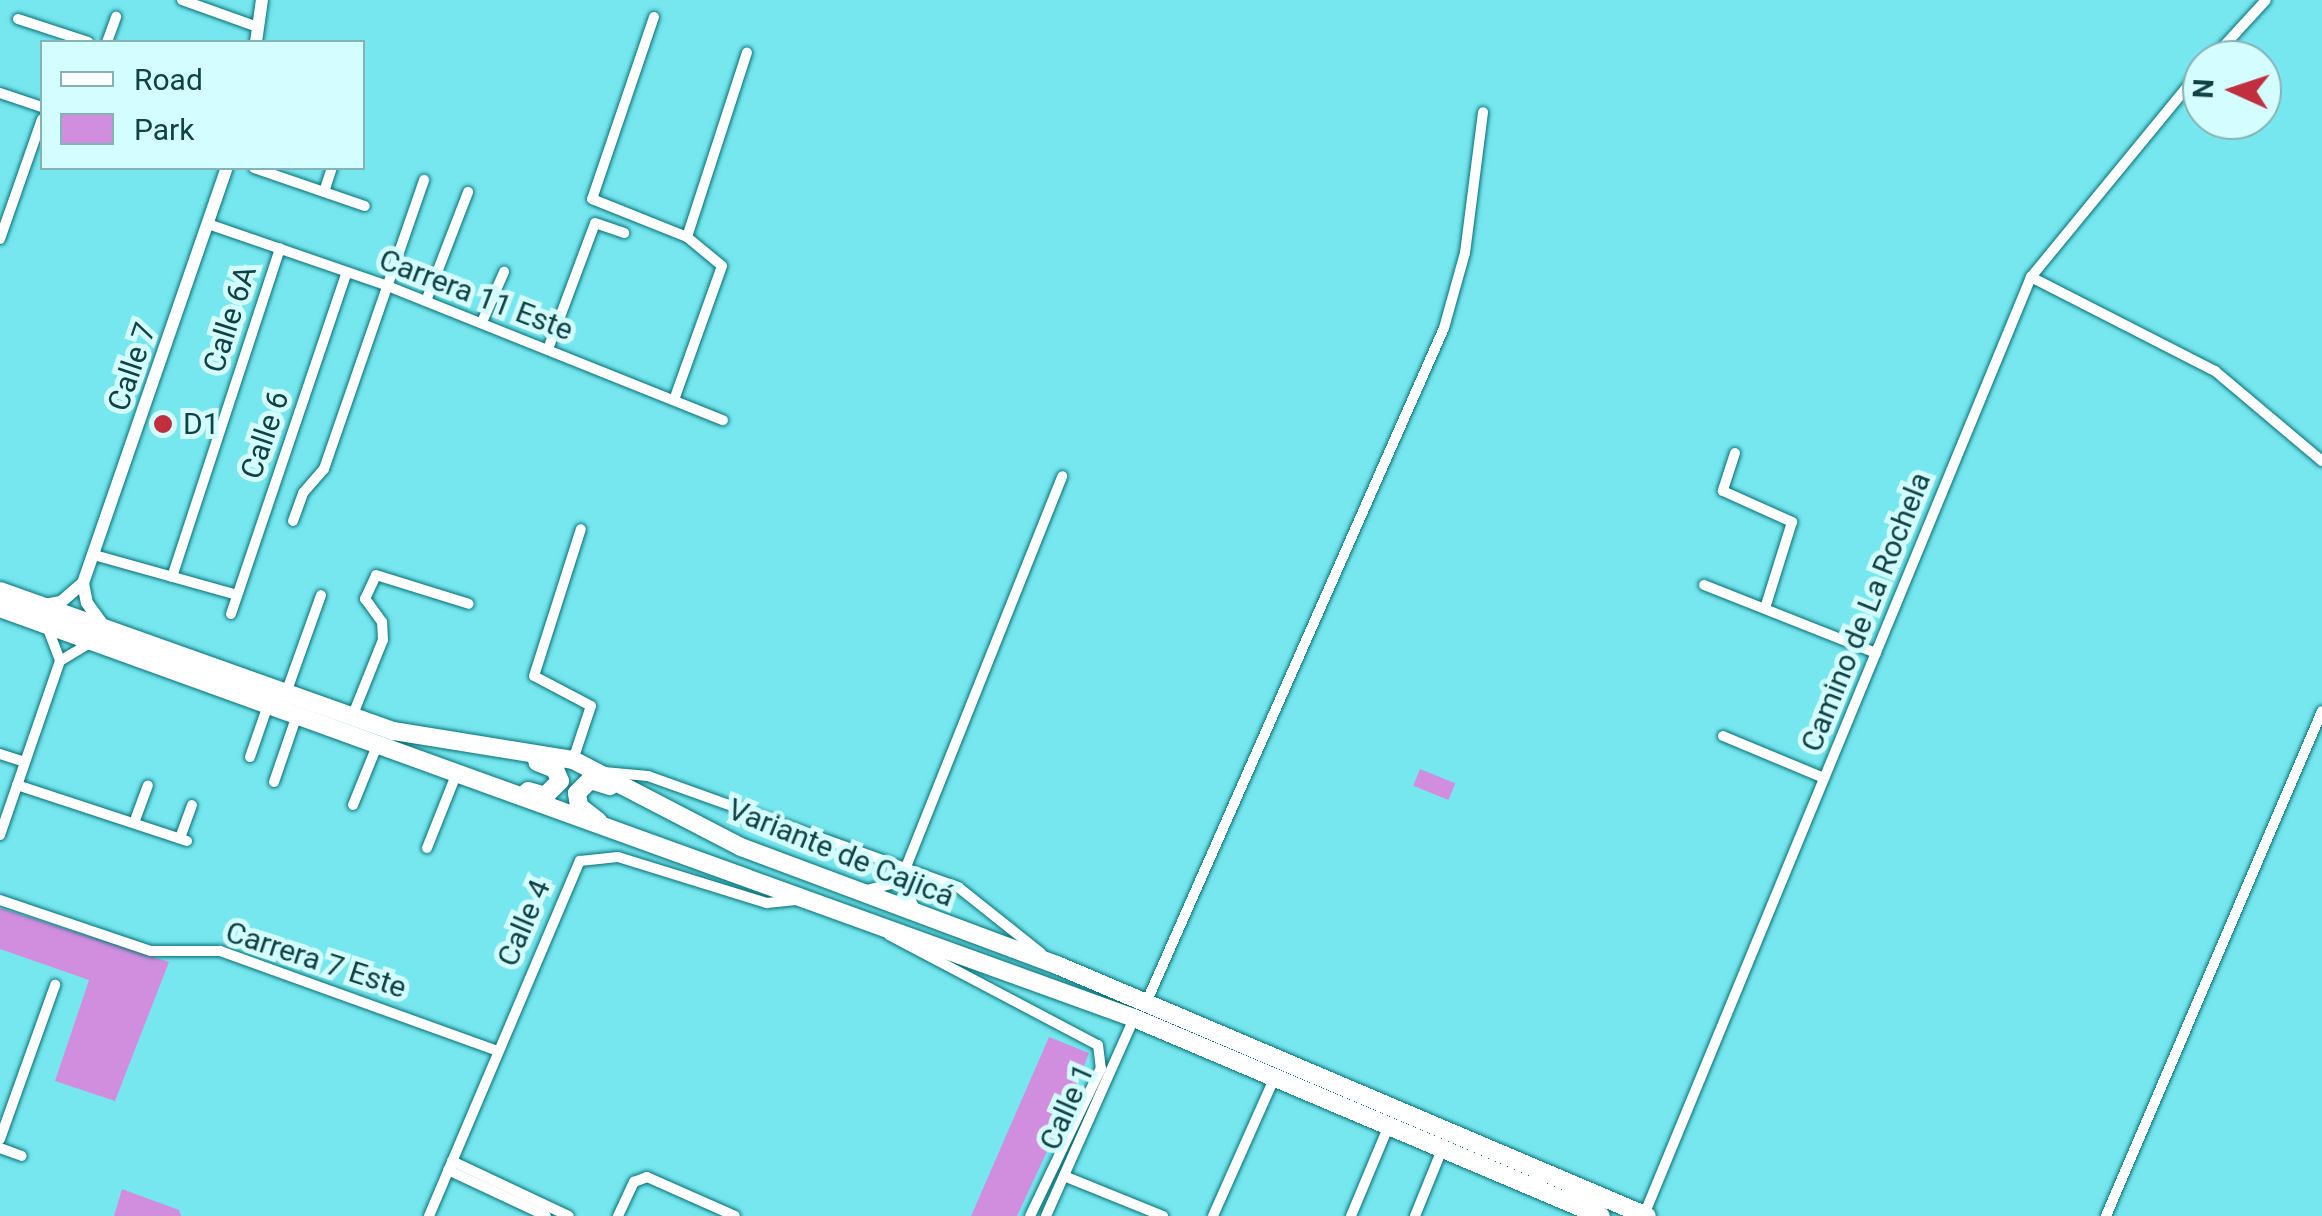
<!DOCTYPE html>
<html>
<head>
<meta charset="utf-8">
<style>
  body { margin:0 }
  #map { position:relative; width:2322px; height:1216px; overflow:hidden; background:#77e7ef; font-family:Roboto,sans-serif }
  div>[style] { position:absolute }
  [style*='--x'] { left:calc(var(--x)*1px); top:calc(var(--y)*1px); width:calc(var(--w)*1px); rotate:calc(var(--a)*1deg) }
  .green>* { inset:0; background:#d28ede; transform-origin:0 0 }
  .roads { filter:drop-shadow(0 0 2px #066f75) drop-shadow(0 0 2px #066f75) }
  .minor>* { height:10px; margin:-5px; padding:0 5px; transform-origin:5px; border-radius:5px; background:#fff }
  .tertiary>* { height:12px; margin:-6px; padding:0 6px; transform-origin:6px; border-radius:6px; background:#fff }
  .trunk>* { height:18px; margin:-9px; padding:0 9px; transform-origin:9px; border-radius:9px; background:#fff }
  .dots>* { width:28px; height:28px; translate:-50% -50%; box-sizing:border-box; border:5px solid #d4fdff; border-radius:50% }
  span { translate:-50% -50%; white-space:nowrap; text-align:center; line-height:1.15; -webkit-text-stroke:10px #d4fdff; paint-order:stroke }
  .street-label { font-size:30px; color:#0f4245 }
  .poi-label { font-size:30px; color:#0f4245 }
  .left { translate:0 -50%; text-align:left }
  .legend { position:absolute; left:40px; top:40px; width:325px; height:130px; box-sizing:border-box; background:#d4fdff; border:2px solid #85b2b5; margin:0; padding:12px 18px; list-style:none; font-size:30px; color:#0f4245 }
  .legend li { display:flex; align-items:center; gap:20px; height:50px }
  .legend b { width:50px; border:2px solid #85b2b5 }
  .north { position:absolute; left:2182px; top:40px; width:100px; height:100px; box-sizing:border-box; background:#d4fdff; border:2px solid #85b2b5; border-radius:50%; rotate:273deg; font-size:28px; font-weight:700; line-height:40px; text-align:center; color:#0f4245 }
  .north::after { content:''; display:block; margin:auto; width:35px; height:45px; background:#bf2f3d; clip-path:polygon(50% 0,100% 100%,50% 72%,0 100%) }
</style>
</head>
<body>
<div id="map">
  <div class="green">
    <div style="left:1420px;top:769px;width:38px;height:18px;rotate:22deg"></div>
    <div style="clip-path:polygon(0 908px,169px 962px,115px 1101px,55px 1081px,89px 980px,0 949px)"></div>
    <div style="clip-path:polygon(1049px 1037px,1089px 1053px,1070px 1102px,1017px 1216px,971px 1216px)"></div>
    <div style="clip-path:polygon(122px 1189px,179px 1210px,181px 1216px,114px 1216px)"></div>
  </div>
  <div class="roads">
    <div class="minor">
      <div style="--x:182;--y:0;--w:81;--a:19.6"></div>
      <div style="--x:654;--y:17;--w:192;--a:108.8"></div>
      <div style="--x:592;--y:199;--w:102;--a:21.8"></div>
      <div style="--x:687;--y:237;--w:45;--a:39.6"></div>
      <div style="--x:722;--y:266;--w:142;--a:109.7"></div>
      <div style="--x:18;--y:19;--w:74;--a:18.2"></div>
      <div style="--x:107;--y:42;--w:27;--a:-70"></div>
      <div style="--x:2211;--y:60;--w:81;--a:-47.5"></div>
      <div style="--x:0;--y:93;--w:44;--a:18.4"></div>
      <div style="--x:254;--y:168;--w:117;--a:18.9"></div>
      <div style="--x:324;--y:192;--w:25;--a:-72"></div>
      <div style="--x:208;--y:224;--w:187;--a:19"></div>
      <div style="--x:385;--y:285;--w:364;--a:21.8"></div>
      <div style="--x:687;--y:237;--w:194;--a:-72"></div>
      <div style="--x:0;--y:239;--w:127;--a:-70.7"></div>
      <div style="--x:2031;--y:277;--w:207;--a:27.1"></div>
      <div style="--x:2215;--y:371;--w:140;--a:40.1"></div>
      <div style="--x:426;--y:301;--w:117;--a:-68.9"></div>
      <div style="--x:482;--y:322;--w:55;--a:-66.3"></div>
      <div style="--x:548;--y:349;--w:134;--a:-69.5"></div>
      <div style="--x:595;--y:223;--w:31;--a:19"></div>
      <div style="--x:1735;--y:453;--w:40;--a:108"></div>
      <div style="--x:1723;--y:491;--w:76;--a:24.2"></div>
      <div style="--x:1792;--y:522;--w:90;--a:107.4"></div>
      <div style="--x:293;--y:521;--w:30;--a:-70"></div>
      <div style="--x:303;--y:493;--w:32;--a:-49"></div>
      <div style="--x:324;--y:469;--w:306;--a:-70.9"></div>
      <div style="--x:94;--y:555;--w:148;--a:15.6"></div>
      <div style="--x:172;--y:577;--w:346;--a:-71.8"></div>
      <div style="--x:1704;--y:585;--w:185;--a:21.6"></div>
      <div style="--x:231;--y:614;--w:361;--a:-71.3"></div>
      <div style="--x:48;--y:629;--w:34;--a:69"></div>
      <div style="--x:286;--y:693;--w:104;--a:-70.3"></div>
      <div style="--x:352;--y:717;--w:83;--a:-68.1"></div>
      <div style="--x:383;--y:640;--w:18;--a:-93"></div>
      <div style="--x:382;--y:622;--w:29;--a:-126"></div>
      <div style="--x:365;--y:599;--w:26;--a:-65"></div>
      <div style="--x:376;--y:575;--w:97;--a:17.3"></div>
      <div style="--x:1723;--y:736;--w:109;--a:22.6"></div>
      <div style="--x:0;--y:754;--w:26;--a:18"></div>
      <div style="--x:250;--y:757;--w:52;--a:-70.9"></div>
      <div style="--x:573;--y:760;--w:57;--a:-71.6"></div>
      <div style="--x:591;--y:706;--w:64;--a:-152.2"></div>
      <div style="--x:534;--y:676;--w:154;--a:-72.3"></div>
      <div style="--x:604;--y:772;--w:44;--a:5.2"></div>
      <div style="--x:648;--y:776;--w:329;--a:19.7"></div>
      <div style="--x:958;--y:887;--w:106;--a:38.5"></div>
      <div style="--x:274;--y:782;--w:68;--a:-71"></div>
      <div style="--x:17;--y:785;--w:179;--a:18.2"></div>
      <div style="--x:353;--y:805;--w:64;--a:-67.9"></div>
      <div style="--x:134;--y:823;--w:40;--a:-69.8"></div>
      <div style="--x:0;--y:835;--w:184;--a:-71"></div>
      <div style="--x:60;--y:661;--w:33;--a:-31"></div>
      <div style="--x:180;--y:838;--w:35;--a:-70"></div>
      <div style="--x:427;--y:848;--w:79;--a:-68.3"></div>
      <div style="--x:900;--y:882;--w:437;--a:-68.2"></div>
      <div style="--x:900;--y:882;--w:34;--a:60"></div>
      <div style="--x:863;--y:891;--w:38;--a:-14"></div>
      <div style="--x:0;--y:900;--w:159;--a:18.7"></div>
      <div style="--x:151;--y:951;--w:69;--a:0"></div>
      <div style="--x:220;--y:951;--w:295;--a:19.8"></div>
      <div style="--x:889;--y:935;--w:236;--a:27.8"></div>
      <div style="--x:1098;--y:1045;--w:23;--a:83"></div>
      <div style="--x:1101;--y:1068;--w:164;--a:115.6"></div>
      <div style="--x:1146;--y:1003;--w:738;--a:-66.18"></div>
      <div style="--x:1444;--y:328;--w:78;--a:-74.4"></div>
      <div style="--x:1465;--y:253;--w:142;--a:-82.7"></div>
      <div style="--x:0;--y:1139;--w:164;--a:-70.3"></div>
      <div style="--x:0;--y:1148;--w:23;--a:20"></div>
      <div style="--x:452;--y:1161;--w:129;--a:25.2"></div>
      <div style="--x:448;--y:1170;--w:108;--a:25.1"></div>
      <div style="--x:1064;--y:1176;--w:107;--a:22"></div>
      <div style="--x:1644;--y:1215;--w:1015;--a:-67.58"></div>
      <div style="--x:2031;--y:277;--w:269;--a:-50.6"></div>
      <div style="--x:429;--y:1216;--w:386;--a:-67"></div>
      <div style="--x:580;--y:861;--w:38;--a:-6"></div>
      <div style="--x:618;--y:857;--w:156;--a:17.2"></div>
      <div style="--x:767;--y:903;--w:27;--a:-6"></div>
      <div style="--x:618;--y:1216;--w:38;--a:-65"></div>
      <div style="--x:634;--y:1182;--w:14;--a:-21"></div>
      <div style="--x:647;--y:1177;--w:96;--a:23.9"></div>
      <div style="--x:1046;--y:1216;--w:217;--a:-66"></div>
      <div style="--x:1213;--y:1216;--w:152;--a:-66"></div>
      <div style="--x:1351;--y:1216;--w:99;--a:-67.3"></div>
      <div style="--x:1415;--y:1216;--w:74;--a:-67.9"></div>
      <div style="--x:2106;--y:1216;--w:549;--a:-66.84"></div>
    </div>
    <div class="tertiary">
      <div style="--x:256;--y:42;--w:42;--a:-81.9"></div>
      <div style="--x:83;--y:583;--w:20;--a:79"></div>
      <div style="--x:87;--y:603;--w:27;--a:54"></div>
      <div style="--x:45;--y:605;--w:16;--a:-11"></div>
      <div style="--x:61;--y:602;--w:29;--a:-41"></div>
      <div style="--x:83;--y:583;--w:439;--a:-70.9"></div>
    </div>
    <div class="trunk">
      <div style="--x:0;--y:591;--w:418;--a:19.6"></div>
      <div style="--x:394;--y:731;--w:181;--a:9.2"></div>
      <div style="--x:573;--y:760;--w:189;--a:27.4"></div>
      <div style="--x:741;--y:847;--w:337;--a:20.5"></div>
      <div style="--x:1057;--y:965;--w:641;--a:23.05"></div>
      <div style="--x:0;--y:608;--w:1206;--a:19.88"></div>
      <div style="--x:1134;--y:1018;--w:507;--a:22.98"></div>
      <div style="--x:528;--y:791;--w:18;--a:16"></div>
      <div style="--x:545;--y:796;--w:21;--a:-45"></div>
      <div style="--x:560;--y:781;--w:13;--a:-113"></div>
      <div style="--x:555;--y:769;--w:19;--a:-159"></div>
      <div style="--x:598;--y:821;--w:24;--a:-142"></div>
      <div style="--x:579;--y:806;--w:13;--a:-99"></div>
      <div style="--x:577;--y:793;--w:18;--a:-45"></div>
      <div style="--x:590;--y:780;--w:21;--a:17"></div>
    </div>
  </div>
  <div class="dots">
    <div style="left:163px;top:424px;background:#bf2f3d"></div>
  </div>
  <div class="street-label">
    <span style="left:476px;top:295px;rotate:21deg">Carrera 11 Este</span>
    <span style="left:230px;top:319px;rotate:-72deg">Calle 6A</span>
    <span style="left:132px;top:367px;rotate:-71deg">Calle 7</span>
    <span style="left:265px;top:435px;rotate:-71deg">Calle 6</span>
    <span style="left:1866px;top:612px;rotate:-68deg">Camino de La Rochela</span>
    <span style="left:841px;top:853px;rotate:22deg">Variante de Cajicá</span>
    <span style="left:524px;top:923px;rotate:-67deg">Calle 4</span>
    <span style="left:316px;top:960px;rotate:18deg">Carrera 7 Este</span>
    <span style="left:1067px;top:1107px;rotate:-66deg">Calle 1</span>
  </div>
  <div class="poi-label">
    <span class="left" style="left:183px;top:424px">D1</span>
  </div>
  <ul class="legend">
  <li><b style="height:12px;background:#fff"></b>Road</li>
  <li><b style="height:28px;background:#d28ede"></b>Park</li>
  </ul>
  <div class="north">N</div>
</div>
</body>
</html>
